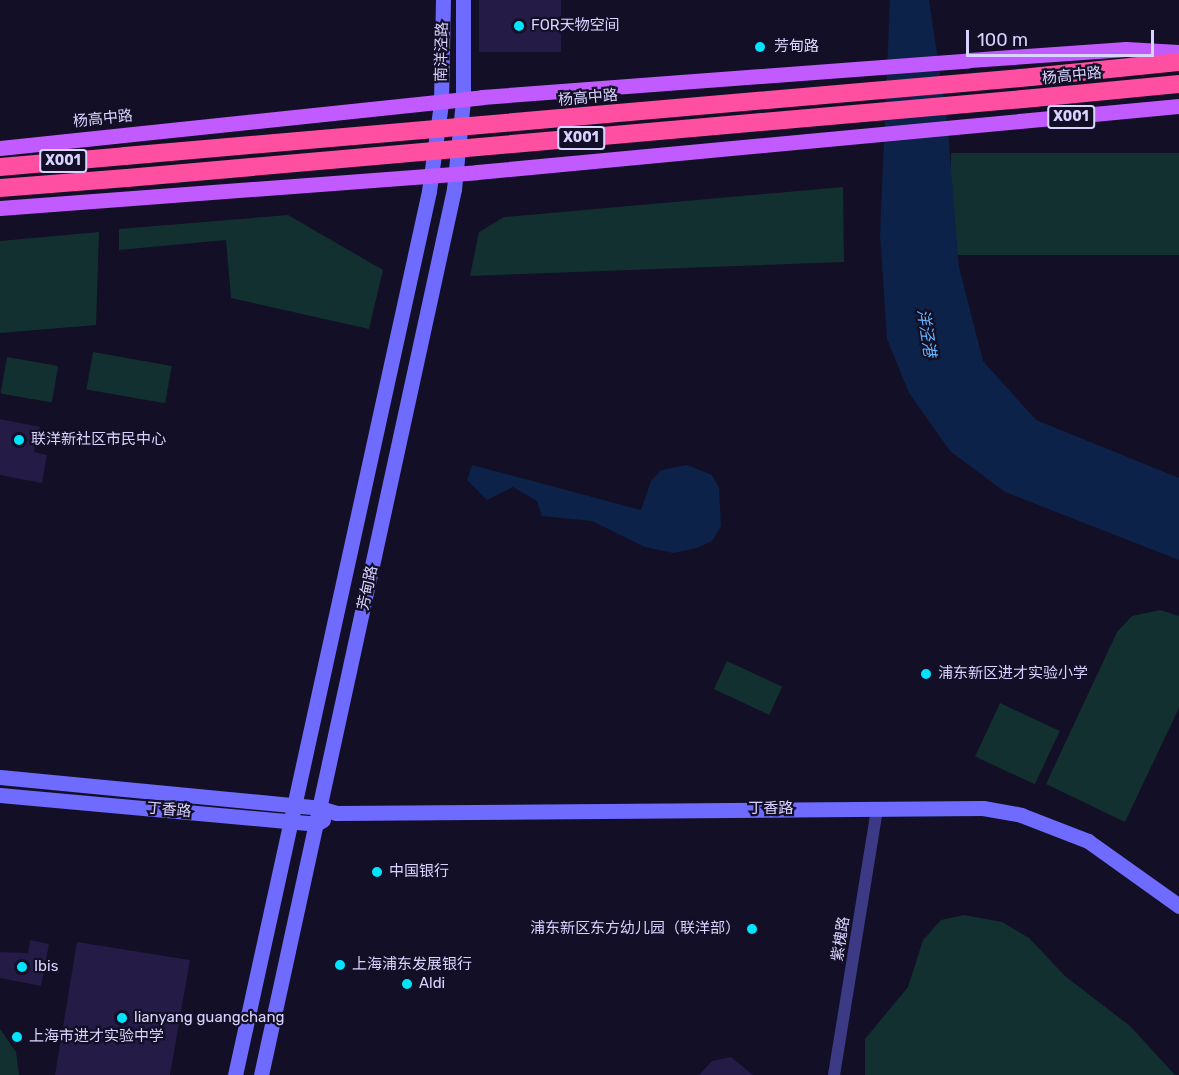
<!DOCTYPE html>
<html>
<head>
<meta charset="utf-8">
<style>
  body { margin:0 }
  #map { position:relative; width:1179px; height:1075px; overflow:hidden; background:#130f26; font-family:Rubik,"Noto Sans SC",sans-serif }
  div>[style] { position:absolute }
  [style*='--x'] { left:calc(var(--x)*1px); top:calc(var(--y)*1px); width:calc(var(--w)*1px); rotate:calc(var(--a)*1deg) }
  .green>* { inset:0; background:#12302f; transform-origin:0 0 }
  .water>* { inset:0; background:#0c2248 }
  .building>* { inset:0; background:#241b47; transform-origin:0 0 }
  .street>* { height:12px; margin:-6px; padding:0 6px; transform-origin:6px; border-radius:6px; background:#3d3a85 }
  .secondary>* { height:15px; margin:-7.5px; padding:0 7.5px; transform-origin:7.5px; border-radius:7.5px; background:#6f6bff }
  .primary>* { height:15px; margin:-7.5px; padding:0 7.5px; transform-origin:7.5px; border-radius:7.5px; background:#c25bff }
  .highway>* { height:18px; margin:-9px; padding:0 9px; transform-origin:9px; border-radius:9px; background:#ff4fa3 }
  .highway-bridge>* { height:18px; margin:-9px; padding:0 9px; transform-origin:9px; border-radius:9px; background:#ff4fa3 }
  .dots>* { width:16px; height:16px; translate:-50% -50%; box-sizing:border-box; border:3px solid #130f26; border-radius:50% }
  span { translate:-50% -50%; white-space:nowrap; text-align:center; line-height:1.15; -webkit-text-stroke:4.5px #130f26; paint-order:stroke }
  .shield-label span { padding:2px 4px; background:#130f26; border:2px solid; border-radius:4px; -webkit-text-stroke-width:0 }
  .shield-label { font-size:14px; color:#d9d4ff; font-weight:700 }
  .poi-label { font-size:15px; color:#d9d4ff }
  .left { translate:0 -50%; text-align:left }
  .right { translate:-100% -50%; text-align:right }
  .street-label { font-size:15px; color:#d9d4ff }
  .water-label { font-size:16px; color:#62b6ff; font-style:italic }
  .scale { position:absolute; left:966px; top:30px; width:188px; height:27px; box-sizing:border-box; border:3px solid #d9d4ff; border-top:0; padding-left:8px; font-size:18px; line-height:21px; white-space:nowrap; color:#d9d4ff; -webkit-text-stroke:4px #130f26; paint-order:stroke }
</style>
</head>
<body>
<div id="map">
  <div class="green">
    <div style="left:1179px;top:153px;width:102px;height:228px;rotate:90deg"></div>
    <div style="clip-path:polygon(843px 187px,844px 262px,470px 276px,479px 232px,504px 217px)"></div>
    <div style="clip-path:polygon(288px 215px,383px 270px,369px 329px,231px 298px,226px 240px,119px 250px,119px 229px)"></div>
    <div style="clip-path:polygon(99px 232px,96px 325px,0 333px,0 241px)"></div>
    <div style="left:93px;top:352px;width:80px;height:38px;rotate:10deg"></div>
    <div style="left:7px;top:357px;width:52px;height:37px;rotate:10deg"></div>
    <div style="clip-path:polygon(1160px 610px,1179px 616px,1179px 708px,1125px 822px,1046px 784px,1117px 632px,1132px 616px)"></div>
    <div style="left:727px;top:661px;width:61px;height:31px;rotate:25deg"></div>
    <div style="left:1000px;top:703px;width:66px;height:59px;rotate:25deg"></div>
    <div style="clip-path:polygon(964px 915px,1002px 922px,1029px 938px,1065px 976px,1130px 1026px,1175px 1075px,865px 1075px,865px 1039px,908px 987px,923px 940px,941px 920px)"></div>
    <div style="clip-path:polygon(0 1029px,16px 1052px,19px 1075px,0 1075px)"></div>
  </div>
  <div class="water">
    <div style="clip-path:polygon(890px 0,929px 0,947px 120px,959px 267px,983px 361px,1036px 420px,1179px 478px,1179px 560px,1005px 492px,950px 451px,909px 393px,887px 339px,880px 235px)"></div>
    <div style="clip-path:polygon(472px 465px,641px 510px,651px 481px,661px 470px,687px 465px,712px 475px,719px 488px,721px 526px,712px 541px,697px 548px,673px 553px,645px 547px,592px 521px,542px 516px,537px 501px,513px 487px,487px 500px,467px 480px)"></div>
  </div>
  <div class="building">
    <div style="left:479px;top:0;width:82px;height:52px"></div>
    <div style="clip-path:polygon(0 419px,40px 427px,34px 452px,47px 455px,42px 483px,0 475px)"></div>
    <div style="clip-path:polygon(30px 940px,49px 944px,41px 986px,0 978px,0 952px,28px 953px)"></div>
    <div style="clip-path:polygon(77px 942px,190px 960px,170px 1075px,55px 1075px)"></div>
    <div style="clip-path:polygon(731px 1057px,753px 1075px,699px 1075px,712px 1061px)"></div>
  </div>
  <div class="street">
    <div style="--x:834;--y:1075;--w:269;--a:-80.8"></div>
  </div>
  <div class="secondary">
    <div style="--x:0;--y:777;--w:321;--a:5.5"></div>
    <div style="--x:320;--y:808;--w:17;--a:17"></div>
    <div style="--x:336;--y:813;--w:647;--a:-0.44"></div>
    <div style="--x:983;--y:808;--w:39;--a:10"></div>
    <div style="--x:1021;--y:815;--w:72;--a:21.2"></div>
    <div style="--x:1088;--y:841;--w:112;--a:35.5"></div>
    <div style="--x:0;--y:795;--w:317;--a:5.2"></div>
    <div style="--x:316;--y:824;--w:8;--a:-30"></div>
    <div style="--x:235;--y:1075;--w:905;--a:-77.62"></div>
    <div style="--x:429;--y:191;--w:89;--a:-82.2"></div>
    <div style="--x:441;--y:103;--w:103;--a:-88.9"></div>
    <div style="--x:261;--y:1075;--w:907;--a:-77.71"></div>
    <div style="--x:454;--y:189;--w:89;--a:-84.2"></div>
    <div style="--x:463;--y:100;--w:100;--a:-90"></div>
  </div>
  <div class="primary">
    <div style="--x:0;--y:148;--w:485;--a:-6"></div>
    <div style="--x:482;--y:97;--w:488;--a:-4.3"></div>
    <div style="--x:969;--y:60;--w:157;--a:-4"></div>
    <div style="--x:1126;--y:49;--w:53;--a:3.2"></div>
    <div style="--x:0;--y:208;--w:478;--a:-4.3"></div>
    <div style="--x:477;--y:172;--w:705;--a:-5.37"></div>
  </div>
  <div class="highway">
    <div style="--x:1031;--y:77;--w:149;--a:-5.8"></div>
    <div style="--x:1034;--y:98;--w:146;--a:-5.5"></div>
    <div style="--x:0;--y:167;--w:125;--a:-5"></div>
    <div style="--x:0;--y:188;--w:127;--a:-4.5"></div>
  </div>
  <div class="highway-bridge">
    <div style="--x:125;--y:156;--w:909;--a:-4.98"></div>
    <div style="--x:127;--y:178;--w:911;--a:-5.04"></div>
  </div>
  <div class="dots">
    <div style="left:519px;top:26px;background:#00e5ff"></div>
    <div style="left:760px;top:47px;background:#00e5ff"></div>
    <div style="left:19px;top:440px;background:#00e5ff"></div>
    <div style="left:926px;top:674px;background:#00e5ff"></div>
    <div style="left:377px;top:872px;background:#00e5ff"></div>
    <div style="left:752px;top:929px;background:#00e5ff"></div>
    <div style="left:340px;top:965px;background:#00e5ff"></div>
    <div style="left:22px;top:967px;background:#00e5ff"></div>
    <div style="left:407px;top:984px;background:#00e5ff"></div>
    <div style="left:122px;top:1018px;background:#00e5ff"></div>
    <div style="left:17px;top:1037px;background:#00e5ff"></div>
  </div>
  <div class="shield-label">
    <span style="left:1071px;top:117px">X001</span>
    <span style="left:581px;top:138px">X001</span>
    <span style="left:63px;top:161px">X001</span>
  </div>
  <div class="poi-label">
    <span class="left" style="left:531px;top:26px">FOR天物空间</span>
    <span class="left" style="left:774px;top:47px">芳甸路</span>
    <span class="left" style="left:31px;top:440px">联洋新社区市民中心</span>
    <span class="left" style="left:938px;top:674px">浦东新区进才实验小学</span>
    <span class="left" style="left:389px;top:872px">中国银行</span>
    <span class="right" style="left:740px;top:929px">浦东新区东方幼儿园（联洋部）</span>
    <span class="left" style="left:352px;top:965px">上海浦东发展银行</span>
    <span class="left" style="left:34px;top:967px">Ibis</span>
    <span class="left" style="left:419px;top:984px">Aldi</span>
    <span class="left" style="left:134px;top:1018px">lianyang guangchang</span>
    <span class="left" style="left:29px;top:1037px">上海市进才实验中学</span>
  </div>
  <div class="street-label">
    <span style="left:442px;top:52px;rotate:-89deg">南洋泾路</span>
    <span style="left:1072px;top:76px;rotate:-6deg">杨高中路</span>
    <span style="left:588px;top:98px;rotate:-5deg">杨高中路</span>
    <span style="left:103px;top:119px;rotate:-6deg">杨高中路</span>
    <span style="left:368px;top:588px;rotate:-78deg">芳甸路</span>
    <span style="left:771px;top:809px">丁香路</span>
    <span style="left:169px;top:810px;rotate:5deg">丁香路</span>
    <span style="left:841px;top:939px;rotate:-81deg">紫槐路</span>
  </div>
  <div class="water-label">
    <span style="left:926px;top:333px;rotate:81deg">洋泾港</span>
  </div>
  <div class="scale">100 m</div>
</div>
</body>
</html>
